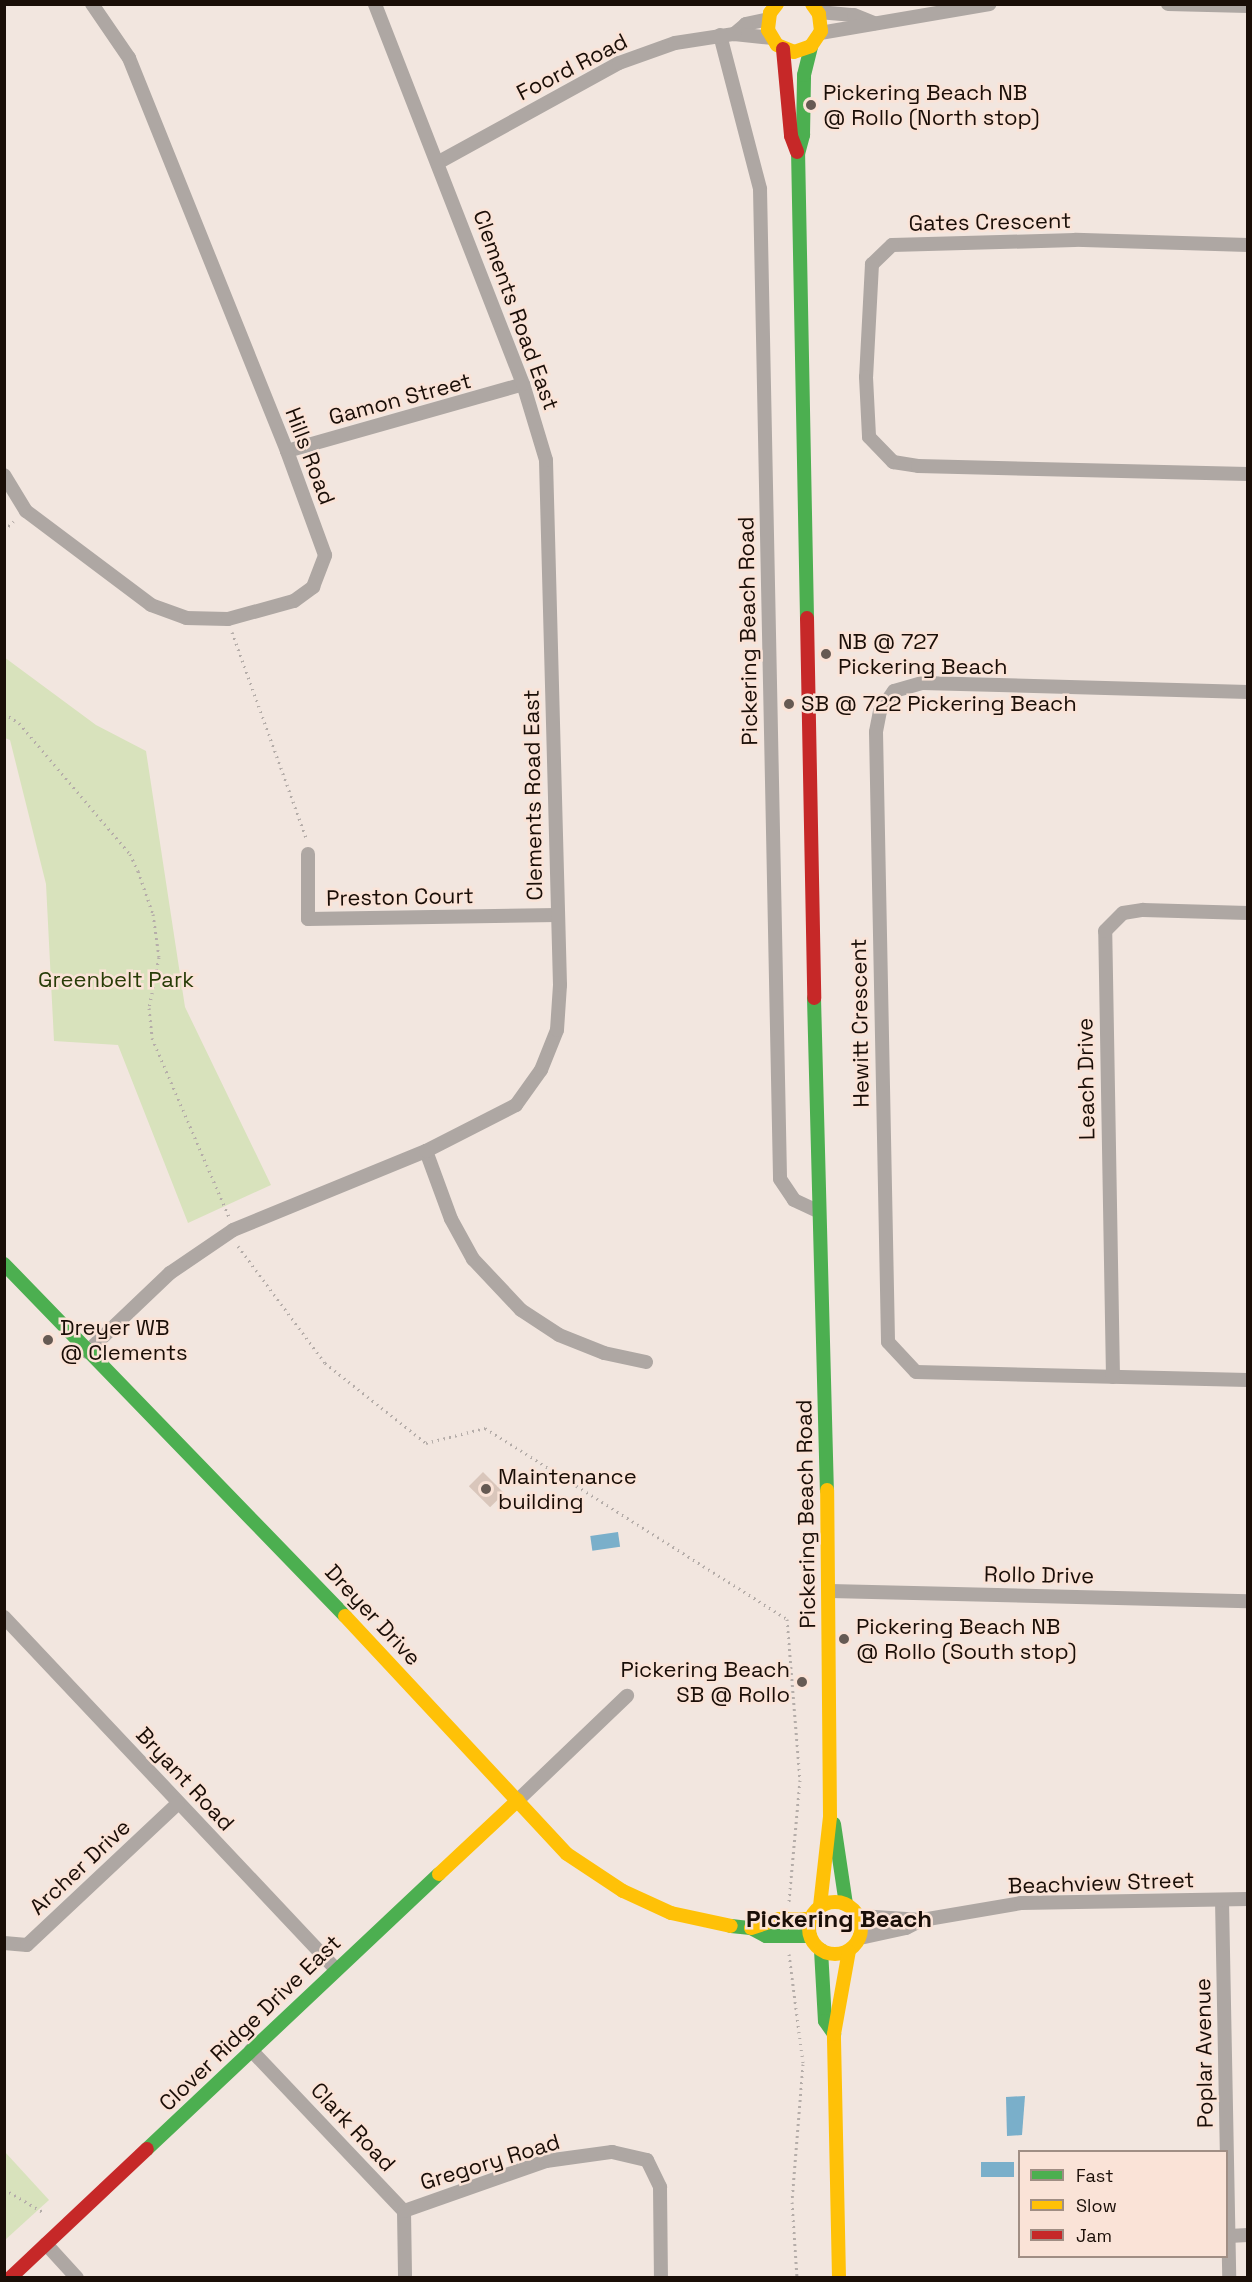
<!DOCTYPE html>
<html>
<head>
<meta charset="utf-8">
<style>
  body { margin:0 }
  #map { position:relative; width:1252px; height:2282px; overflow:hidden; background:#f2e6df; font-family:"Space Grotesk",sans-serif }
  div>[style] { position:absolute }
  [style*='--x'] { left:calc(var(--x)*1px); top:calc(var(--y)*1px); width:calc(var(--w)*1px); rotate:calc(var(--a)*1deg) }
  .green>* { inset:0; background:#d8e2bc }
  .water>* { inset:0; background:#7aafca; transform-origin:0 0 }
  .building>* { inset:0; background:#d9c6bb; transform-origin:0 0 }
  .path>* { height:3px; margin-top:-1.5px; transform-origin:0; background:repeating-linear-gradient(90deg,#b5ada9 0 1.5px,transparent 0 6px) }
  .street>* { height:14px; margin:-7px; padding:0 7px; transform-origin:7px; border-radius:7px; background:#aea7a3 }
  .fast>* { height:14px; margin:-7px; padding:0 7px; transform-origin:7px; border-radius:7px; background:#4caf50 }
  .slow>* { height:14px; margin:-7px; padding:0 7px; transform-origin:7px; border-radius:7px; background:#ffc107 }
  .slow>.ring { margin:-7px; padding:0; box-sizing:content-box; background:none; border:14px solid #ffc107; border-radius:50% }
  .jam>* { height:14px; margin:-7px; padding:0 7px; transform-origin:7px; border-radius:7px; background:#c62828 }
  .dots>* { width:16px; height:16px; translate:-50% -50%; box-sizing:border-box; border:3px solid #fae3d7; border-radius:50% }
  span { translate:-50% -50%; white-space:nowrap; text-align:center; line-height:1.15; -webkit-text-stroke:5px #fae3d7; paint-order:stroke }
  .street-label { font-size:22px; color:#1a0e07 }
  .poi-label { font-size:22px; color:#1a0e07 }
  .left { translate:0 -50%; text-align:left }
  .right { translate:-100% -50%; text-align:right }
  .park-label { font-size:22px; color:#283c07 }
  .neighbourhood-label { font-size:24px; color:#1a0e07; font-weight:700 }
  .frame { position:absolute; inset:0; border:6px solid #1a0e07; pointer-events:none }
  .legend { position:absolute; left:1018px; top:2150px; width:210px; height:108px; box-sizing:border-box; background:#fae3d7; border:2px solid #a08e84; margin:0; padding:8px 10px; list-style:none; font-size:18px; color:#1a0e07 }
  .legend li { display:flex; align-items:center; gap:12px; height:30px }
  .legend b { width:30px; border:2px solid #a08e84 }
</style>
</head>
<body>
<div id="map">
  <div class="green">
    <div style="clip-path:polygon(4px 657px,96px 725px,146px 751px,185px 1007px,271px 1185px,188px 1223px,118px 1045px,54px 1041px,46px 884px,10px 740px,5px 738px)"></div>
    <div style="clip-path:polygon(5px 2152px,49px 2200px,5px 2240px)"></div>
  </div>
  <div class="water">
    <div style="left:618px;top:1532px;width:15px;height:28px;rotate:82deg"></div>
    <div style="clip-path:polygon(1025px 2096px,1022px 2135px,1007px 2136px,1006px 2097px)"></div>
    <div style="left:1014px;top:2162px;width:15px;height:33px;rotate:90deg"></div>
  </div>
  <div class="building">
    <div style="left:483px;top:1472px;width:30px;height:20px;rotate:45deg"></div>
  </div>
  <div class="path">
    <div style="--x:4;--y:530;--w:13;--a:-42"></div>
    <div style="--x:232;--y:632;--w:221;--a:70.2"></div>
    <div style="--x:4;--y:713;--w:18;--a:34"></div>
    <div style="--x:19;--y:723;--w:172;--a:49.7"></div>
    <div style="--x:130;--y:854;--w:19;--a:65"></div>
    <div style="--x:138;--y:871;--w:46;--a:70.8"></div>
    <div style="--x:153;--y:914;--w:43;--a:82.1"></div>
    <div style="--x:159;--y:957;--w:52;--a:101.1"></div>
    <div style="--x:149;--y:1008;--w:30;--a:84"></div>
    <div style="--x:152;--y:1038;--w:195;--a:66.7"></div>
    <div style="--x:238;--y:1246;--w:146;--a:53.4"></div>
    <div style="--x:325;--y:1363;--w:129;--a:38.4"></div>
    <div style="--x:426;--y:1443;--w:61;--a:-14.3"></div>
    <div style="--x:485;--y:1428;--w:357;--a:32.3"></div>
    <div style="--x:787;--y:1619;--w:162;--a:85.4"></div>
    <div style="--x:800;--y:1780;--w:122;--a:95.2"></div>
    <div style="--x:789;--y:1954;--w:111;--a:82.7"></div>
    <div style="--x:803;--y:2064;--w:138;--a:94.6"></div>
    <div style="--x:792;--y:2202;--w:76;--a:86.2"></div>
    <div style="--x:4;--y:2189;--w:45;--a:30.5"></div>
  </div>
  <div class="street">
    <div style="--x:1168;--y:4;--w:80;--a:1.4"></div>
    <div style="--x:818;--y:12;--w:36;--a:5"></div>
    <div style="--x:854;--y:15;--w:22;--a:22"></div>
    <div style="--x:769;--y:19;--w:24;--a:168"></div>
    <div style="--x:746;--y:24;--w:16;--a:140"></div>
    <div style="--x:734;--y:34;--w:37;--a:6"></div>
    <div style="--x:820;--y:33;--w:172;--a:-9.7"></div>
    <div style="--x:720;--y:35;--w:159;--a:75.4"></div>
    <div style="--x:760;--y:189;--w:990;--a:88.84"></div>
    <div style="--x:780;--y:1179;--w:25;--a:56"></div>
    <div style="--x:794;--y:1200;--w:26;--a:25"></div>
    <div style="--x:439;--y:162;--w:205;--a:-28.8"></div>
    <div style="--x:619;--y:63;--w:59;--a:-19.7"></div>
    <div style="--x:675;--y:43;--w:60;--a:-8.7"></div>
    <div style="--x:1248;--y:245;--w:173;--a:-178.3"></div>
    <div style="--x:1075;--y:240;--w:183;--a:178.4"></div>
    <div style="--x:892;--y:245;--w:28;--a:136"></div>
    <div style="--x:872;--y:264;--w:113;--a:93"></div>
    <div style="--x:866;--y:377;--w:60;--a:87.1"></div>
    <div style="--x:869;--y:437;--w:35;--a:46"></div>
    <div style="--x:893;--y:462;--w:25;--a:9"></div>
    <div style="--x:918;--y:466;--w:330;--a:1.4"></div>
    <div style="--x:287;--y:451;--w:245;--a:-15.8"></div>
    <div style="--x:4;--y:475;--w:42;--a:58.6"></div>
    <div style="--x:26;--y:511;--w:156;--a:36.9"></div>
    <div style="--x:151;--y:605;--w:37;--a:20"></div>
    <div style="--x:186;--y:618;--w:42;--a:1.4"></div>
    <div style="--x:228;--y:619;--w:68;--a:-15.3"></div>
    <div style="--x:294;--y:601;--w:24;--a:-36"></div>
    <div style="--x:313;--y:587;--w:34;--a:-69"></div>
    <div style="--x:325;--y:555;--w:111;--a:-110.1"></div>
    <div style="--x:287;--y:451;--w:424;--a:-111.9"></div>
    <div style="--x:129;--y:58;--w:65;--a:-124.4"></div>
    <div style="--x:1248;--y:692;--w:326;--a:-178.4"></div>
    <div style="--x:922;--y:683;--w:29;--a:164"></div>
    <div style="--x:894;--y:691;--w:24;--a:125"></div>
    <div style="--x:880;--y:711;--w:21;--a:101"></div>
    <div style="--x:876;--y:732;--w:610;--a:88.87"></div>
    <div style="--x:888;--y:1342;--w:41;--a:47"></div>
    <div style="--x:916;--y:1372;--w:332;--a:1.4"></div>
    <div style="--x:308;--y:854;--w:65;--a:90"></div>
    <div style="--x:308;--y:919;--w:249;--a:-0.9"></div>
    <div style="--x:426;--y:1151;--w:72;--a:69.8"></div>
    <div style="--x:451;--y:1219;--w:46;--a:61.2"></div>
    <div style="--x:473;--y:1259;--w:70;--a:46.7"></div>
    <div style="--x:521;--y:1310;--w:45;--a:33.3"></div>
    <div style="--x:559;--y:1335;--w:48;--a:21.8"></div>
    <div style="--x:604;--y:1353;--w:43;--a:12.1"></div>
    <div style="--x:87;--y:1352;--w:115;--a:-43.6"></div>
    <div style="--x:170;--y:1273;--w:76;--a:-34.3"></div>
    <div style="--x:233;--y:1230;--w:209;--a:-22.3"></div>
    <div style="--x:426;--y:1151;--w:101;--a:-27.1"></div>
    <div style="--x:516;--y:1105;--w:43;--a:-54.5"></div>
    <div style="--x:541;--y:1070;--w:43;--a:-68.2"></div>
    <div style="--x:557;--y:1030;--w:45;--a:-86.2"></div>
    <div style="--x:560;--y:985;--w:525;--a:-91.53"></div>
    <div style="--x:546;--y:460;--w:79;--a:-106.8"></div>
    <div style="--x:523;--y:384;--w:408;--a:-111.3"></div>
    <div style="--x:1113;--y:1377;--w:446;--a:-91"></div>
    <div style="--x:1105;--y:931;--w:25;--a:-45"></div>
    <div style="--x:1123;--y:913;--w:20;--a:-9"></div>
    <div style="--x:1143;--y:910;--w:105;--a:1.6"></div>
    <div style="--x:830;--y:1591;--w:418;--a:1.4"></div>
    <div style="--x:4;--y:1617;--w:484;--a:46.7"></div>
    <div style="--x:518;--y:1800;--w:151;--a:-43.7"></div>
    <div style="--x:1222;--y:1900;--w:378;--a:88.9"></div>
    <div style="--x:859;--y:1916;--w:63;--a:3.6"></div>
    <div style="--x:860;--y:1938;--w:47;--a:-12.3"></div>
    <div style="--x:906;--y:1928;--w:18;--a:-27"></div>
    <div style="--x:922;--y:1920;--w:100;--a:-9.7"></div>
    <div style="--x:1021;--y:1903;--w:227;--a:-1"></div>
    <div style="--x:4;--y:1943;--w:23;--a:5"></div>
    <div style="--x:27;--y:1945;--w:207;--a:-43.2"></div>
    <div style="--x:251;--y:2050;--w:222;--a:46.5"></div>
    <div style="--x:404;--y:2211;--w:67;--a:89.1"></div>
    <div style="--x:404;--y:2211;--w:151;--a:-19.4"></div>
    <div style="--x:546;--y:2161;--w:67;--a:-7.8"></div>
    <div style="--x:612;--y:2152;--w:36;--a:13"></div>
    <div style="--x:647;--y:2160;--w:30;--a:64"></div>
    <div style="--x:660;--y:2187;--w:91;--a:89.4"></div>
    <div style="--x:1229;--y:2236;--w:19;--a:-3"></div>
    <div style="--x:46;--y:2244;--w:46;--a:47.6"></div>
  </div>
  <div class="fast">
    <div style="--x:807;--y:618;--w:464;--a:-91.1"></div>
    <div style="--x:798;--y:154;--w:20;--a:-75"></div>
    <div style="--x:803;--y:135;--w:60;--a:-89"></div>
    <div style="--x:804;--y:75;--w:30;--a:-76"></div>
    <div style="--x:814;--y:998;--w:492;--a:88.5"></div>
    <div style="--x:4;--y:1264;--w:490;--a:45.9"></div>
    <div style="--x:834;--y:1824;--w:81;--a:81.5"></div>
    <div style="--x:731;--y:1926;--w:20;--a:6"></div>
    <div style="--x:751;--y:1928;--w:17;--a:28"></div>
    <div style="--x:766;--y:1936;--w:44;--a:0"></div>
    <div style="--x:821;--y:1950;--w:71;--a:86.8"></div>
    <div style="--x:825;--y:2021;--w:16;--a:55"></div>
    <div style="--x:147;--y:2149;--w:401;--a:-43.3"></div>
  </div>
  <div class="slow">
    <div style="--x:777;--y:4;--w:11;--a:128"></div>
    <div style="--x:770;--y:13;--w:17;--a:97"></div>
    <div style="--x:768;--y:30;--w:17;--a:59"></div>
    <div style="--x:777;--y:45;--w:18;--a:22"></div>
    <div style="--x:794;--y:52;--w:18;--a:-19"></div>
    <div style="--x:811;--y:46;--w:18;--a:-56"></div>
    <div style="--x:821;--y:31;--w:17;--a:-97"></div>
    <div style="--x:819;--y:14;--w:12;--a:-125"></div>
    <div style="--x:345;--y:1616;--w:325;--a:47"></div>
    <div style="--x:567;--y:1854;--w:67;--a:33.5"></div>
    <div style="--x:623;--y:1891;--w:53;--a:24.6"></div>
    <div style="--x:671;--y:1913;--w:61;--a:12.2"></div>
    <div style="--x:439;--y:1874;--w:108;--a:-43.1"></div>
    <div class="ring" style="left:809px;top:1902px;width:38px;height:38px"></div>
    <div style="--x:820;--y:1906;--w:90;--a:-83.6"></div>
    <div style="--x:830;--y:1817;--w:327;--a:-90.5"></div>
    <div style="--x:751;--y:1928;--w:29;--a:-18"></div>
    <div style="--x:779;--y:1919;--w:32;--a:0"></div>
    <div style="--x:839;--y:2278;--w:244;--a:-91.2"></div>
    <div style="--x:834;--y:2034;--w:84;--a:-79.8"></div>
  </div>
  <div class="jam">
    <div style="--x:783;--y:49;--w:87;--a:84.7"></div>
    <div style="--x:791;--y:136;--w:17;--a:69"></div>
    <div style="--x:807;--y:618;--w:380;--a:88.9"></div>
    <div style="--x:10;--y:2278;--w:188;--a:-43.3"></div>
  </div>
  <div class="dots">
    <div style="left:811px;top:105px;background:#665a53"></div>
    <div style="left:826px;top:654px;background:#665a53"></div>
    <div style="left:789px;top:704px;background:#665a53"></div>
    <div style="left:48px;top:1340px;background:#665a53"></div>
    <div style="left:486px;top:1489px;background:#665a53"></div>
    <div style="left:844px;top:1639px;background:#665a53"></div>
    <div style="left:802px;top:1682px;background:#665a53"></div>
  </div>
  <div class="street-label">
    <span style="left:572px;top:67px;rotate:-27deg">Foord Road</span>
    <span style="left:990px;top:222px;rotate:-1deg">Gates Crescent</span>
    <span style="left:516px;top:310px;rotate:70deg">Clements Road East</span>
    <span style="left:400px;top:399px;rotate:-15deg">Gamon Street</span>
    <span style="left:310px;top:456px;rotate:69deg">Hills Road</span>
    <span style="left:748px;top:631px;rotate:-91deg">Pickering Beach Road</span>
    <span style="left:533px;top:795px;rotate:-91deg">Clements Road East</span>
    <span style="left:400px;top:897px;rotate:-1deg">Preston Court</span>
    <span style="left:860px;top:1023px;rotate:-91deg">Hewitt Crescent</span>
    <span style="left:1086px;top:1079px;rotate:-91deg">Leach Drive</span>
    <span style="left:806px;top:1514px;rotate:-91deg">Pickering Beach Road</span>
    <span style="left:1039px;top:1575px;rotate:1deg">Rollo Drive</span>
    <span style="left:373px;top:1615px;rotate:47deg">Dreyer Drive</span>
    <span style="left:185px;top:1779px;rotate:47deg">Bryant Road</span>
    <span style="left:80px;top:1867px;rotate:-43deg">Archer Drive</span>
    <span style="left:1101px;top:1883px;rotate:-2deg">Beachview Street</span>
    <span style="left:250px;top:2023px;rotate:-44deg">Clover Ridge Drive East</span>
    <span style="left:1204px;top:2053px;rotate:-91deg">Poplar Avenue</span>
    <span style="left:353px;top:2127px;rotate:47deg">Clark Road</span>
    <span style="left:490px;top:2162px;rotate:-17deg">Gregory Road</span>
  </div>
  <div class="poi-label">
    <span class="left" style="left:823px;top:105px">Pickering Beach NB<br>@ Rollo (North stop)</span>
    <span class="left" style="left:838px;top:654px">NB @ 727<br>Pickering Beach</span>
    <span class="left" style="left:801px;top:704px">SB @ 722 Pickering Beach</span>
    <span class="left" style="left:60px;top:1340px">Dreyer WB<br>@ Clements</span>
    <span class="left" style="left:498px;top:1489px">Maintenance<br>building</span>
    <span class="left" style="left:856px;top:1639px">Pickering Beach NB<br>@ Rollo (South stop)</span>
    <span class="right" style="left:790px;top:1682px">Pickering Beach<br>SB @ Rollo</span>
  </div>
  <div class="park-label">
    <span style="left:116px;top:980px">Greenbelt Park</span>
  </div>
  <div class="neighbourhood-label">
    <span style="left:839px;top:1919px">Pickering Beach</span>
  </div>
  <div class="frame"></div>
  <ul class="legend">
  <li><b style="height:8px;background:#4caf50"></b>Fast</li>
  <li><b style="height:8px;background:#ffc107"></b>Slow</li>
  <li><b style="height:8px;background:#c62828"></b>Jam</li>
  </ul>
</div>
</body>
</html>
